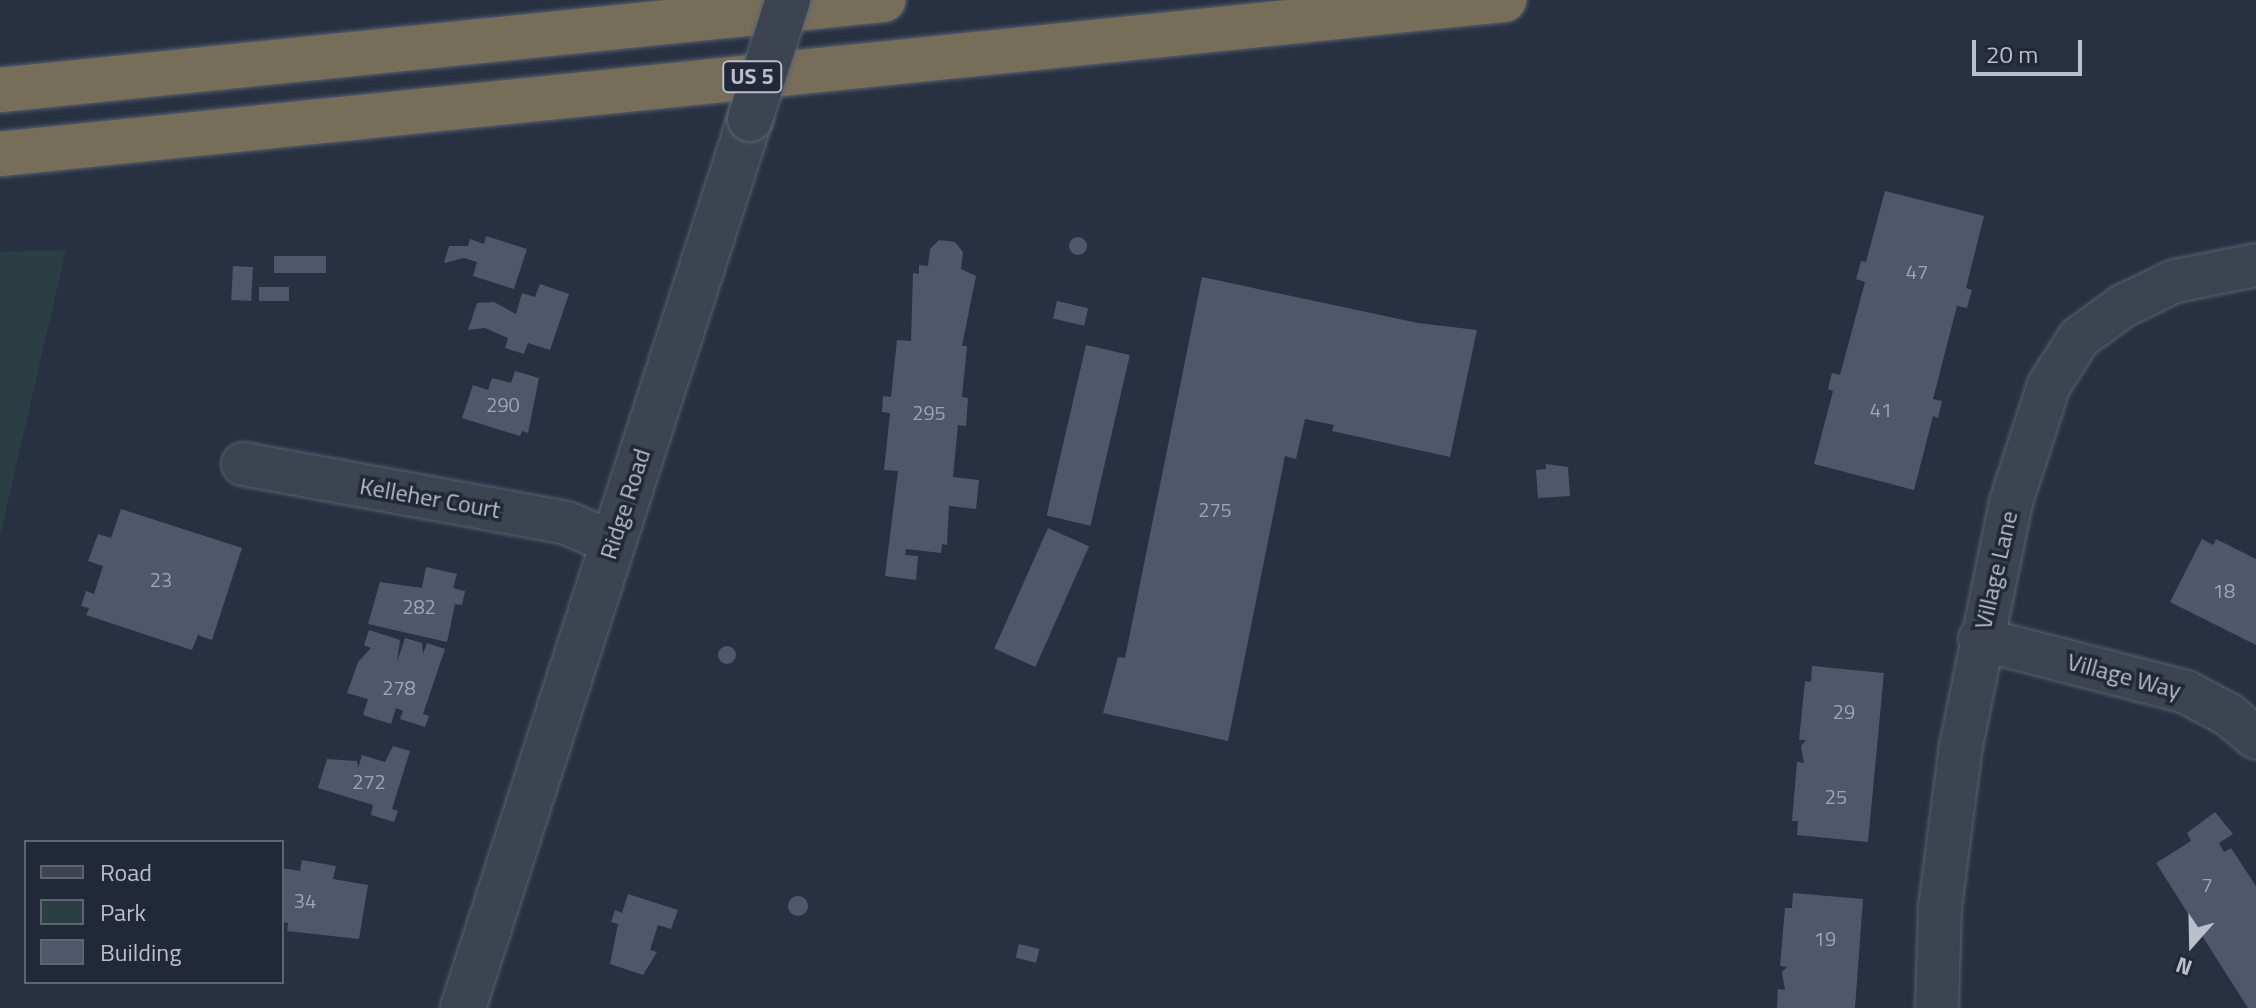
<!DOCTYPE html>
<html>
<head>
<meta charset="utf-8">
<style>
  body { margin:0 }
  #map { position:relative; width:2256px; height:1008px; overflow:hidden; background:#283142; font-family:"Titillium Web",sans-serif }
  div>[style] { position:absolute }
  [style*='--x'] { left:calc(var(--x)*1px); top:calc(var(--y)*1px); width:calc(var(--w)*1px); rotate:calc(var(--a)*1deg) }
  .green>* { inset:0; background:#2a3e43 }
  .building>* { inset:0; background:#4e586a; transform-origin:0 0 }
  .round { border-radius:50% }
  .roads { filter:drop-shadow(0 0 2px #5a616f) drop-shadow(0 0 2px #5a616f) }
  .minor>* { height:42px; margin:-21px; padding:0 21px; transform-origin:21px; border-radius:21px; background:#3c4451 }
  .tertiary>* { height:44px; margin:-22px; padding:0 22px; transform-origin:22px; border-radius:22px; background:#3c4451 }
  .motorway>* { height:44px; margin:-22px; padding:0 22px; transform-origin:22px; border-radius:22px; background:#776e5a }
  .bridges { filter:drop-shadow(0 0 2px #5a616f) drop-shadow(0 0 2px #5a616f) }
  .tertiary-bridge>* { height:44px; margin:-22px; padding:0 22px; transform-origin:22px; border-radius:22px; background:#3c4451 }
  span { translate:-50% -50%; white-space:nowrap; text-align:center; line-height:1.15; -webkit-text-stroke:7px #212837; paint-order:stroke }
  .number-label { font-size:20px; color:#9ea5b3 }
  .number-label span { -webkit-text-stroke-width:0 }
  .shield-label span { padding:2px 6px; background:#212837; border:2px solid; border-radius:6px; -webkit-text-stroke-width:0 }
  .shield-label { font-size:22px; color:#b9bfcb; font-weight:700 }
  .street-label { font-size:24px; color:#b9bfcb }
  .legend { position:absolute; left:24px; top:840px; width:260px; height:144px; box-sizing:border-box; background:#212837; border:2px solid #5e6472; margin:0; padding:10px 14px; list-style:none; font-size:24px; color:#b9bfcb }
  .legend li { display:flex; align-items:center; gap:16px; height:40px }
  .legend b { width:40px; border:2px solid #5e6472 }
  .north { position:absolute; left:2152px; top:904px; width:80px; height:80px; -webkit-text-stroke:6px #212837; paint-order:stroke; rotate:200deg; font-size:22px; font-weight:700; line-height:32px; text-align:center; color:#b9bfcb }
  .north::after { content:''; display:block; margin:auto; width:28px; height:36px; background:#b9bfcb; clip-path:polygon(50% 0,100% 100%,50% 72%,0 100%) }
  .scale { position:absolute; left:1972px; top:40px; width:110px; height:36px; box-sizing:border-box; border:4px solid #b9bfcb; border-top:0; padding-left:10px; font-size:24px; line-height:28px; white-space:nowrap; color:#b9bfcb; -webkit-text-stroke:6px #212837; paint-order:stroke }
</style>
</head>
<body>
<div id="map">
  <div class="green">
    <div style="clip-path:polygon(66px 250px,0 536px,0 252px)"></div>
  </div>
  <div class="building">
    <div style="clip-path:polygon(1885px 191px,1984px 216px,1966px 288px,1972px 290px,1967px 308px,1957px 306px,1933px 399px,1942px 401px,1938px 418px,1933px 416px,1914px 490px,1814px 464px,1833px 391px,1828px 389px,1832px 373px,1840px 375px,1865px 282px,1856px 279px,1861px 261px,1866px 262px)"></div>
    <div style="clip-path:polygon(486px 236px,527px 249px,514px 289px,473px 276px,477px 262px,464px 258px,444px 263px,449px 246px,468px 246px,470px 239px,484px 244px)"></div>
    <div class="round" style="left:1069px;top:237px;width:18px;height:18px"></div>
    <div style="clip-path:polygon(939px 240px,955px 242px,963px 252px,961px 269px,976px 276px,962px 346px,967px 346px,962px 397px,968px 398px,966px 426px,958px 425px,953px 477px,979px 480px,976px 509px,949px 506px,947px 545px,942px 544px,941px 553px,906px 549px,905px 555px,918px 556px,916px 580px,885px 576px,898px 471px,884px 470px,890px 413px,882px 412px,883px 396px,891px 397px,897px 340px,911px 341px,913px 273px,919px 274px,919px 265px,928px 266px,930px 249px)"></div>
    <div style="left:326px;top:256px;width:17px;height:52px;rotate:90deg"></div>
    <div style="left:233px;top:266px;width:20px;height:34px;rotate:3deg"></div>
    <div style="clip-path:polygon(1202px 277px,1418px 323px,1477px 330px,1450px 457px,1332px 431px,1334px 425px,1305px 419px,1296px 459px,1285px 456px,1228px 741px,1103px 713px,1118px 657px,1125px 658px)"></div>
    <div style="clip-path:polygon(540px 284px,569px 294px,550px 350px,528px 343px,524px 354px,505px 348px,508px 338px,485px 328px,468px 330px,477px 303px,494px 302px,516px 314px,522px 293px,535px 297px)"></div>
    <div style="left:259px;top:287px;width:30px;height:14px"></div>
    <div style="left:1057px;top:301px;width:32px;height:18px;rotate:13deg"></div>
    <div style="left:1086px;top:345px;width:45px;height:175px;rotate:13deg"></div>
    <div style="clip-path:polygon(515px 371px,539px 378px,528px 433px,522px 431px,520px 436px,462px 418px,473px 385px,488px 390px,492px 378px,511px 383px)"></div>
    <div style="clip-path:polygon(1546px 464px,1568px 467px,1570px 496px,1538px 498px,1536px 470px,1546px 469px)"></div>
    <div style="clip-path:polygon(121px 509px,242px 548px,212px 640px,198px 635px,192px 650px,86px 615px,89px 608px,81px 606px,86px 591px,94px 594px,103px 566px,88px 561px,98px 534px,111px 538px)"></div>
    <div style="left:1048px;top:528px;width:45px;height:132px;rotate:24deg"></div>
    <div style="clip-path:polygon(2202px 539px,2213px 545px,2216px 539px,2256px 559px,2256px 645px,2170px 602px)"></div>
    <div style="clip-path:polygon(426px 567px,457px 574px,453px 588px,465px 591px,462px 605px,455px 604px,447px 642px,368px 624px,380px 582px,422px 588px)"></div>
    <div style="clip-path:polygon(369px 630px,400px 640px,397px 662px,405px 638px,422px 643px,423px 654px,427px 643px,445px 649px,423px 714px,429px 716px,425px 727px,400px 719px,403px 711px,396px 708px,391px 724px,363px 715px,368px 699px,347px 693px,358px 662px,371px 648px,364px 645px)"></div>
    <div class="round" style="left:718px;top:646px;width:18px;height:18px"></div>
    <div style="clip-path:polygon(1812px 666px,1884px 673px,1868px 842px,1797px 835px,1798px 821px,1792px 821px,1797px 762px,1804px 763px,1801px 746px,1806px 740px,1799px 740px,1805px 681px,1811px 682px)"></div>
    <div style="clip-path:polygon(393px 746px,410px 751px,392px 809px,398px 811px,394px 822px,371px 815px,373px 805px,318px 788px,327px 759px,357px 761px,358px 768px,362px 755px,385px 762px)"></div>
    <div style="clip-path:polygon(2215px 812px,2233px 834px,2219px 843px,2224px 852px,2231px 848px,2256px 886px,2256px 1008px,2248px 1008px,2156px 863px,2191px 841px,2187px 833px)"></div>
    <div style="clip-path:polygon(302px 860px,336px 866px,333px 879px,368px 885px,359px 939px,287px 931px,288px 923px,282px 922px,282px 868px,300px 871px)"></div>
    <div style="clip-path:polygon(1793px 893px,1863px 899px,1855px 1008px,1777px 1008px,1778px 989px,1785px 990px,1782px 972px,1787px 967px,1780px 966px,1785px 908px,1792px 908px)"></div>
    <div style="clip-path:polygon(628px 894px,678px 910px,671px 929px,658px 925px,650px 950px,657px 952px,643px 975px,610px 964px,618px 924px,611px 922px,615px 910px,622px 913px)"></div>
    <div class="round" style="left:788px;top:896px;width:20px;height:20px"></div>
    <div style="left:1019px;top:944px;width:21px;height:14px;rotate:14deg"></div>
  </div>
  <div class="roads">
    <div class="minor">
      <div style="--x:243;--y:464;--w:329;--a:10.3"></div>
      <div style="--x:567;--y:523;--w:50;--a:23.5"></div>
      <div style="--x:1980;--y:639;--w:213;--a:14.4"></div>
      <div style="--x:2186;--y:692;--w:49;--a:28.1"></div>
      <div style="--x:2229;--y:715;--w:35;--a:40"></div>
      <div style="--x:1937;--y:1008;--w:101;--a:-88.3"></div>
      <div style="--x:1940;--y:907;--w:162;--a:-82.6"></div>
      <div style="--x:1961;--y:746;--w:249;--a:-78.4"></div>
      <div style="--x:2011;--y:502;--w:123;--a:-72"></div>
      <div style="--x:2049;--y:385;--w:56;--a:-57.4"></div>
      <div style="--x:2079;--y:338;--w:54;--a:-36"></div>
      <div style="--x:2123;--y:306;--w:58;--a:-25.7"></div>
      <div style="--x:2175;--y:281;--w:83;--a:-11.2"></div>
    </div>
    <div class="tertiary">
      <div style="--x:463;--y:1008;--w:934;--a:-72.11"></div>
    </div>
    <div class="motorway">
      <div style="--x:0;--y:90;--w:888;--a:-5.82"></div>
      <div style="--x:0;--y:154;--w:1512;--a:-5.85"></div>
    </div>
  </div>
  <div class="bridges">
    <div class="tertiary-bridge">
      <div style="--x:750;--y:119;--w:125;--a:-72.3"></div>
    </div>
  </div>
  <div class="number-label">
    <span style="left:1917px;top:271px">47</span>
    <span style="left:503px;top:404px">290</span>
    <span style="left:1881px;top:409px">41</span>
    <span style="left:929px;top:412px">295</span>
    <span style="left:1215px;top:509px">275</span>
    <span style="left:161px;top:579px">23</span>
    <span style="left:2224px;top:590px">18</span>
    <span style="left:419px;top:606px">282</span>
    <span style="left:399px;top:687px">278</span>
    <span style="left:1844px;top:711px">29</span>
    <span style="left:369px;top:781px">272</span>
    <span style="left:1836px;top:796px">25</span>
    <span style="left:2207px;top:884px">7</span>
    <span style="left:305px;top:900px">34</span>
    <span style="left:1825px;top:938px">19</span>
  </div>
  <div class="shield-label">
    <span style="left:752px;top:77px">US 5</span>
  </div>
  <div class="street-label">
    <span style="left:430px;top:498px;rotate:10deg">Kelleher Court</span>
    <span style="left:625px;top:504px;rotate:-72deg">Ridge Road</span>
    <span style="left:1996px;top:570px;rotate:-77deg">Village Lane</span>
    <span style="left:2124px;top:676px;rotate:15deg">Village Way</span>
  </div>
  <ul class="legend">
  <li><b style="height:10px;background:#3c4451"></b>Road</li>
  <li><b style="height:22px;background:#2a3e43"></b>Park</li>
  <li><b style="height:22px;background:#4e586a"></b>Building</li>
  </ul>
  <div class="north">N</div>
  <div class="scale">20 m</div>
</div>
</body>
</html>
